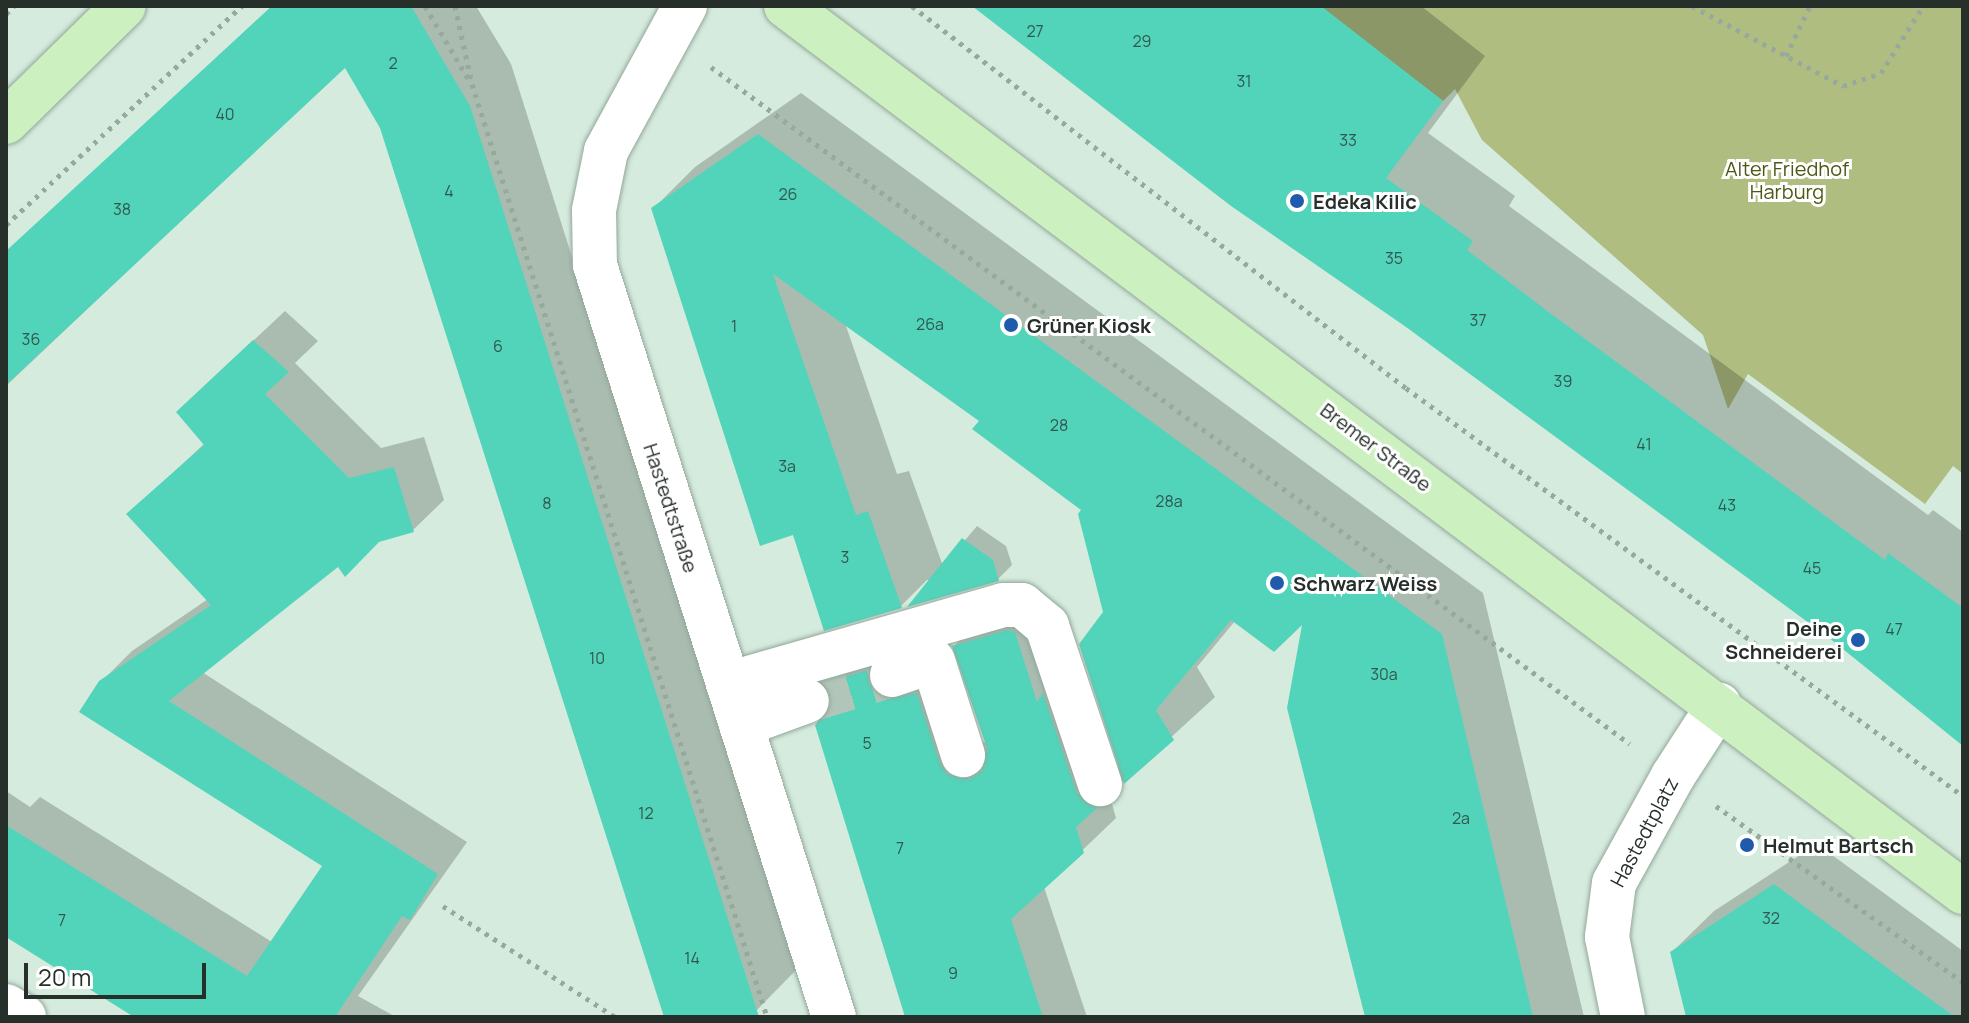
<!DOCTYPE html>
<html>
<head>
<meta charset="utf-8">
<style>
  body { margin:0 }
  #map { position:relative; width:1969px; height:1023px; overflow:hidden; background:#d5ebdd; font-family:Manrope,sans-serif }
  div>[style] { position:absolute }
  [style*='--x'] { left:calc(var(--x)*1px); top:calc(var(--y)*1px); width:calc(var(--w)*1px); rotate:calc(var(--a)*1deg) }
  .green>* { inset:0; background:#b0bd81 }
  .shadow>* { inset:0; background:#0003 }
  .building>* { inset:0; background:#52d4bb }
  .minor-tunnel>* { height:44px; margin-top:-22px; transform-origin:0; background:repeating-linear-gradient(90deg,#b2c5b9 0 44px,transparent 0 66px) }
  .path>* { height:5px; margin-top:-2.5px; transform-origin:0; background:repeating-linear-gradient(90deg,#97a89d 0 4px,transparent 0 10px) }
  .roads { filter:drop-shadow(0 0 2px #92a799) drop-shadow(0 0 2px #92a799) }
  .minor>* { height:44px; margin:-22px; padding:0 22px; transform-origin:22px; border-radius:22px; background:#fff }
  .major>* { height:44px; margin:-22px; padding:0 22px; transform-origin:22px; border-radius:22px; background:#ccf0c0 }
  .dots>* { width:22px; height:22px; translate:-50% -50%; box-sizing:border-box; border:4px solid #fff; border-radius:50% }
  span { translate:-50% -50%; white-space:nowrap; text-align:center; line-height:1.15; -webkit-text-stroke:6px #fff; paint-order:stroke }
  .number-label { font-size:16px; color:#31584e }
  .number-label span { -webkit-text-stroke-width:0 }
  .park-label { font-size:20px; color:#4e5815 }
  .poi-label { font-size:20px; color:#262f2a; font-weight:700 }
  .left { translate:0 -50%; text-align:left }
  .right { translate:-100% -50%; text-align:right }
  .street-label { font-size:20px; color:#262f2a }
  .frame { position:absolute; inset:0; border:8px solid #262f2a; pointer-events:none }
  .scale { position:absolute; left:24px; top:963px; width:182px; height:36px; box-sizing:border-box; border:4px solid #262f2a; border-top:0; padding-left:10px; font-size:24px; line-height:28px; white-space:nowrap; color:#262f2a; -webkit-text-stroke:6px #fff; paint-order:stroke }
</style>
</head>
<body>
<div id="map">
  <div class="green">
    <div style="clip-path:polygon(1320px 6px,1963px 6px,1963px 474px,1953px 466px,1925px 504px,1748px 374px,1728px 409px,1703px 335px,1482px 140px,1455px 89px,1443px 101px)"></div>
  </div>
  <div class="shadow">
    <div style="clip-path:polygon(272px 6px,476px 6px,511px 64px,797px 969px,756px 1011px,733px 1017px,666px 1017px,381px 127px,345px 65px,6px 386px,6px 253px)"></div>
    <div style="clip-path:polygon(976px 6px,1421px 6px,1485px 56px,1428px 133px,1515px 196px,1509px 206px,1928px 515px,1933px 510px,1963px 532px,1963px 744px,1830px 636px)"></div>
    <div style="clip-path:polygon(801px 93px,1483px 593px,1584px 1017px,1367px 1017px,1305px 620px,1235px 621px,1197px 667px,1215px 697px,1109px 794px,1116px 818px,1044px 887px,1087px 1017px,908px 1017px,826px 683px,859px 650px,900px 638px,980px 741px,987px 743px,954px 646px,987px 613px,1048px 599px,1109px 759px,1121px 769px,1105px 612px,1084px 509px,982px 421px,845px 323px,897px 474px,909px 471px,943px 566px,977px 526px,1006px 546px,1012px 565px,998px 579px,927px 580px,901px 606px,795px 533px,653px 209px,695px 167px)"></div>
    <div style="clip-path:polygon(285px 311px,318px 341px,295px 363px,381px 448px,424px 437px,444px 500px,413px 530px,380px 539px,338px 564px,202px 672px,467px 842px,358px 996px,396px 1017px,136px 1017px,6px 934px,6px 791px,30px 807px,40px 797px,272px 942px,325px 866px,101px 682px,132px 651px,208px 599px,129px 514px,205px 443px,210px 381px)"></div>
    <div style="clip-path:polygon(1817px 844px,1963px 951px,1963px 1017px,1689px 1017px,1672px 952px,1714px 911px)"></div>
  </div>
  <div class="building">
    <div style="clip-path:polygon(272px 6px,411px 6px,470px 106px,759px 1017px,664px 1017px,380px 128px,345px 68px,6px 385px,6px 251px)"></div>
    <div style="clip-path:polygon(972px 6px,1321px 6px,1443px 101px,1386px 178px,1473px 241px,1467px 250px,1550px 313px,1885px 560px,1888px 553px,1963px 608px,1963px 746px,1828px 637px,1406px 327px,1231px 206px)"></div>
    <div style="clip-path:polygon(758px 134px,1442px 634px,1533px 1017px,1365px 1017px,1287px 708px,1302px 625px,1274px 652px,1231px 620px,1156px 710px,1174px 740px,1124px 784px,1079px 644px,1103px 612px,1078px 514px,1081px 510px,972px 429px,979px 421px,773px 274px,856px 515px,868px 511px,902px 608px,824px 631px,793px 535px,760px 546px,651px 208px)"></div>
    <div style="clip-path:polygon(253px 340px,289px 372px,265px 394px,349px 478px,394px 467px,414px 532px,379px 542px,345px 577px,338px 567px,169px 701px,438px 874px,410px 920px,402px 916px,335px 1017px,134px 1017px,6px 937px,6px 825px,247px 976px,322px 866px,79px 712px,99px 681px,211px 605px,126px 514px,204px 445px,176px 412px)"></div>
    <div style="clip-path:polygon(962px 538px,993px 560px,999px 581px,907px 607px)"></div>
    <div style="clip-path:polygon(1007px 630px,1015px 632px,1037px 702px,1043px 693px,1077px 793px,1097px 808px,1076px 827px,1084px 853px,1011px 919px,1043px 1017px,905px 1017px,815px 725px,831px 706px,824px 683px,868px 670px,869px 684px,886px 699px,917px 693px,940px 763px,947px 774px,970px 779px,982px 771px,987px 748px,952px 646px)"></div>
    <div style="clip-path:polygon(1774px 884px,1897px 975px,1955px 1017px,1686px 1017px,1670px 952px)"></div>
  </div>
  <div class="minor-tunnel">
    <div style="--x:807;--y:701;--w:89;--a:-17"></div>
  </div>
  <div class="path">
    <div style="--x:425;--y:6;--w:86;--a:59.3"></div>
    <div style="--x:455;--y:6;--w:80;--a:77.7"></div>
    <div style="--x:472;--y:84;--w:979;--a:72.45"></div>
    <div style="--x:912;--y:6;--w:624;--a:37.71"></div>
    <div style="--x:1406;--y:388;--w:690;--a:36.22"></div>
    <div style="--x:1692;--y:6;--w:171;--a:27.9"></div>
    <div style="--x:1843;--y:86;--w:40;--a:-18.9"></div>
    <div style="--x:1881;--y:73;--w:79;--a:-57.9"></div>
    <div style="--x:6;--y:14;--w:11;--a:-45"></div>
    <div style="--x:1786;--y:56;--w:55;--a:-64.4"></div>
    <div style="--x:711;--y:67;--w:1141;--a:36.38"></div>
    <div style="--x:6;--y:225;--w:322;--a:-42.9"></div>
    <div style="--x:1716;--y:806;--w:303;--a:35.5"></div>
    <div style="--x:443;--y:906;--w:205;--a:32.8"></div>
  </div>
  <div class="roads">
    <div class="minor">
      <div style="--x:685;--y:6;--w:165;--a:118.6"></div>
      <div style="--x:606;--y:151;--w:60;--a:101.5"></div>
      <div style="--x:594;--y:210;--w:55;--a:89"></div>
      <div style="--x:595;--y:265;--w:789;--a:72.37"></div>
      <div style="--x:892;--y:675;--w:43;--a:-18.9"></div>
      <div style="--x:933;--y:661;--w:99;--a:72.3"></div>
      <div style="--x:728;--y:684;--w:286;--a:-16"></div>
      <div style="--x:1003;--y:605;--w:19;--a:0"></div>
      <div style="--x:1022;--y:605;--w:33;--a:40"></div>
      <div style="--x:1047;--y:626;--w:167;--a:71.5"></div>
      <div style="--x:741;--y:725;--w:70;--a:-20"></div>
      <div style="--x:6;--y:1006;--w:21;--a:31"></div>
      <div style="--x:1623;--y:1017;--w:82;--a:-101.3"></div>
      <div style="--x:1607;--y:937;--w:54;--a:-82.6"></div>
      <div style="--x:1614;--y:883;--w:122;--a:-61.1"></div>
      <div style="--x:1673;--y:776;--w:85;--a:-57.1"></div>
    </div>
    <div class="major">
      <div style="--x:786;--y:6;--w:1473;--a:36.97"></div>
      <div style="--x:6;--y:122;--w:165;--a:-44.5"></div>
    </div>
  </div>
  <div class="dots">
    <div style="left:1297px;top:201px;background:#205aac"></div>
    <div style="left:1011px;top:325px;background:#205aac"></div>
    <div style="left:1277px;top:583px;background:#205aac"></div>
    <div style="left:1858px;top:640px;background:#205aac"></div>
    <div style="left:1747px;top:845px;background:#205aac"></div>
  </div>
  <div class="number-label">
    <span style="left:1035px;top:31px">27</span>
    <span style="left:1142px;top:41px">29</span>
    <span style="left:393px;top:63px">2</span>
    <span style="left:1244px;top:81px">31</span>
    <span style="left:225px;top:114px">40</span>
    <span style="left:1348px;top:140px">33</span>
    <span style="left:449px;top:191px">4</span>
    <span style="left:788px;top:194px">26</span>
    <span style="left:122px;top:209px">38</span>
    <span style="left:1394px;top:258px">35</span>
    <span style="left:1478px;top:320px">37</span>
    <span style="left:930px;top:324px">26a</span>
    <span style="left:734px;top:326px">1</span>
    <span style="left:31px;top:339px">36</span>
    <span style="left:498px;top:346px">6</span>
    <span style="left:1563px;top:381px">39</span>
    <span style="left:1059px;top:425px">28</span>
    <span style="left:1644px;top:444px">41</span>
    <span style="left:787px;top:466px">3a</span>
    <span style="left:1169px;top:501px">28a</span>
    <span style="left:547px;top:503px">8</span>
    <span style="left:1727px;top:505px">43</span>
    <span style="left:845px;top:557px">3</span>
    <span style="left:1812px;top:568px">45</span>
    <span style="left:1894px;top:629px">47</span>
    <span style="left:597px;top:658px">10</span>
    <span style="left:1384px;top:674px">30a</span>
    <span style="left:867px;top:743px">5</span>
    <span style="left:646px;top:813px">12</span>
    <span style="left:1461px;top:818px">2a</span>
    <span style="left:900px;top:848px">7</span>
    <span style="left:1771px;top:918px">32</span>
    <span style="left:62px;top:920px">7</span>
    <span style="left:692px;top:958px">14</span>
    <span style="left:953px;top:973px">9</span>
  </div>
  <div class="park-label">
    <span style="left:1787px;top:180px">Alter Friedhof<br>Harburg</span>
  </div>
  <div class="poi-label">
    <span class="left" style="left:1313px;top:201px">Edeka Kilic</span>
    <span class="left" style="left:1027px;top:325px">Grüner Kiosk</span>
    <span class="left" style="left:1293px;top:583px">Schwarz Weiss</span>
    <span class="right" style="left:1842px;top:640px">Deine<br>Schneiderei</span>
    <span class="left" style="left:1763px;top:845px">Helmut Bartsch</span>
  </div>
  <div class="street-label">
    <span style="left:1376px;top:447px;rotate:37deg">Bremer Straße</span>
    <span style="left:671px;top:508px;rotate:72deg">Hastedtstraße</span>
    <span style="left:1644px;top:832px;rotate:-62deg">Hastedtplatz</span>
  </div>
  <div class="frame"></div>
  <div class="scale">20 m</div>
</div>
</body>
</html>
